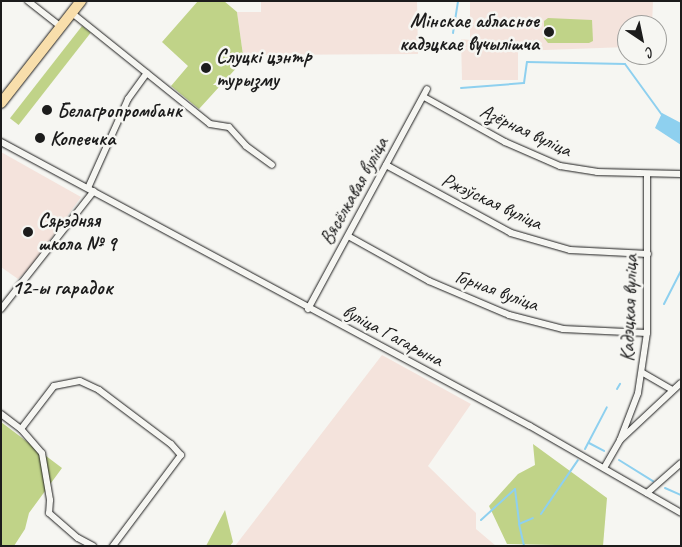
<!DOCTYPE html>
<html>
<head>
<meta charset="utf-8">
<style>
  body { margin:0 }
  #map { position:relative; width:682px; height:547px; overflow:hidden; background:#f6f6f2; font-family:Caveat,sans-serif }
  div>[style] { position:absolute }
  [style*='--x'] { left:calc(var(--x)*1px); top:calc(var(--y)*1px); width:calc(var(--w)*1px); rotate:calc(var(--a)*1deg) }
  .built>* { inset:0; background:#f4e3dc }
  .green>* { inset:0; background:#c0d388; transform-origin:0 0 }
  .water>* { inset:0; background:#8ed0ef }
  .stream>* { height:2px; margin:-1px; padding:0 1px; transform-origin:1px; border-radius:1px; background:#8ed0ef }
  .roads { filter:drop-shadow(0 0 1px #1c1c1c) drop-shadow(0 0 1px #1c1c1c) }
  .minor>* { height:6px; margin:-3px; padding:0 3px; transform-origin:3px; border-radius:3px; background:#f6f6f2 }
  .primary>* { height:10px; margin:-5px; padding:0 5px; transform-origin:5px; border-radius:5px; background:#f8deab }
  .dots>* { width:14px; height:14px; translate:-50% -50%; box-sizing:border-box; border:2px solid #f6f6f2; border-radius:50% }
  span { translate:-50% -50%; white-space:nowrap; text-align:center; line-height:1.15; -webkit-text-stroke:5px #f6f6f2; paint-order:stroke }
  .poi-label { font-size:20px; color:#1c1c1c; font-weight:700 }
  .right { translate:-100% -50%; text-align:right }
  .left { translate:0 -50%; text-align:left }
  .street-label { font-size:20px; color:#1c1c1c }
  .neighbourhood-label { font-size:21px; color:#1c1c1c; font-weight:700 }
  .frame { position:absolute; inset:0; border:2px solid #1c1c1c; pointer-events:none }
  .north { position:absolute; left:617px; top:15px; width:50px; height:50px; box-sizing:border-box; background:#f6f6f2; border:1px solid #9f9f9c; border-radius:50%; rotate:146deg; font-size:14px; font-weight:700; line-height:20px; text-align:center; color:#1c1c1c }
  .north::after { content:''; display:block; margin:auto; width:18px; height:22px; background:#1c1c1c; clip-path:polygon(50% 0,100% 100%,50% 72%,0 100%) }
</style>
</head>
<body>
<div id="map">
  <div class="built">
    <div style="clip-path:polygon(261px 1px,417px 1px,418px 54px,243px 55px,237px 12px,261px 12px)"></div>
    <div style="clip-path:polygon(470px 1px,653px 1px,652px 25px,627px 25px,627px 47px,518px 51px,518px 80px,462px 80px,461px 39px,470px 40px)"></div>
    <div style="clip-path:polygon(1px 152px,81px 197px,29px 269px,18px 279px,1px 267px)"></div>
    <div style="clip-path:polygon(382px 355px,471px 404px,428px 466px,476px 513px,476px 529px,496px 546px,235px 546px)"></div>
  </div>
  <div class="green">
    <div style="clip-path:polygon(198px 1px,224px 1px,237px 12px,243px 55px,240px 64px,199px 109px,171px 86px,188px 66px,162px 42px)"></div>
    <div style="clip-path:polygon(548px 18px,592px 20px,593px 41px,589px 43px,548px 43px,544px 38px,544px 21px)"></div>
    <div style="left:82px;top:26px;width:11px;height:117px;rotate:38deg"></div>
    <div style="clip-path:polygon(1px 422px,62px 468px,29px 513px,25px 529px,14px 546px,1px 546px)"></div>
    <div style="clip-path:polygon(533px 444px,607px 498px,603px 546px,507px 544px,489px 506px,518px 474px,535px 465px)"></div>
    <div style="clip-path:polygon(225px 510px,233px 542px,230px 546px,206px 546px)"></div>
  </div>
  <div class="water">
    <div style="clip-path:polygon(662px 113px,681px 123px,681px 145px,655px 128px)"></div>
  </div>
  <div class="stream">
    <div style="--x:453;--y:33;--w:32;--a:-81"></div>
    <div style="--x:461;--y:88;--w:63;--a:-4.5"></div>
    <div style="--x:524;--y:83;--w:21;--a:-82"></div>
    <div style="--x:527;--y:62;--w:98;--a:1.2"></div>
    <div style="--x:625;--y:64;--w:63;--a:54"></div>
    <div style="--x:664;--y:304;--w:38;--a:-63"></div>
    <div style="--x:617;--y:389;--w:6;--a:-59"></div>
    <div style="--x:589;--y:443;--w:17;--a:28"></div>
    <div style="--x:585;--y:449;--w:47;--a:-62.4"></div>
    <div style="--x:619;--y:460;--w:40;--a:32"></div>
    <div style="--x:665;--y:488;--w:17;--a:24"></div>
    <div style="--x:541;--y:514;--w:65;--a:-55.6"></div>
    <div style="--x:481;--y:520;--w:46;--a:-42.4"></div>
    <div style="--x:515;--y:489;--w:35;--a:83"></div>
    <div style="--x:519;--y:524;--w:15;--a:-23"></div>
    <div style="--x:519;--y:524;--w:23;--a:77"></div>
  </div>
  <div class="roads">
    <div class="minor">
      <div style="--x:28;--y:1;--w:42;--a:38.2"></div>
      <div style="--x:72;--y:13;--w:177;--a:38.8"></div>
      <div style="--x:210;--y:124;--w:19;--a:9"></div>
      <div style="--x:229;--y:127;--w:25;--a:48"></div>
      <div style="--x:246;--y:146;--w:32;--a:36"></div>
      <div style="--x:424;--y:97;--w:93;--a:29.1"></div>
      <div style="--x:505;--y:142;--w:60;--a:23.6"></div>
      <div style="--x:560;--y:166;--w:37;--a:9"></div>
      <div style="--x:597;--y:172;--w:84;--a:1.4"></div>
      <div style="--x:1;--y:142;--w:600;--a:28.23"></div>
      <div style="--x:530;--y:426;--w:174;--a:29.9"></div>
      <div style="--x:386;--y:165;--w:142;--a:28.5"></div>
      <div style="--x:511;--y:233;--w:61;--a:16.1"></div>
      <div style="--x:570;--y:250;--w:78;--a:2.9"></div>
      <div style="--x:88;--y:188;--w:98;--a:-65.8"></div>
      <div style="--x:128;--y:99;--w:32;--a:-54"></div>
      <div style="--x:348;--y:236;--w:93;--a:29.1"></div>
      <div style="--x:429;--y:281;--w:87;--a:23"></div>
      <div style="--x:509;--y:315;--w:56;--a:14.5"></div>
      <div style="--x:563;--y:329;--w:84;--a:2.7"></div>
      <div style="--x:1;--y:309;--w:150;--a:-51.8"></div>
      <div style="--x:308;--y:309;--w:250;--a:-61.6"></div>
      <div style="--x:643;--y:373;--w:34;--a:30"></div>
      <div style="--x:1;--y:414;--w:25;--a:37"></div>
      <div style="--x:21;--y:429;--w:32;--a:49"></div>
      <div style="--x:42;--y:453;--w:48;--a:80.3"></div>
      <div style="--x:50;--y:500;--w:13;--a:94"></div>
      <div style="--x:49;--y:513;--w:38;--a:41"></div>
      <div style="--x:78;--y:538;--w:17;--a:28"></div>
      <div style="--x:21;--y:429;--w:54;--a:-52.5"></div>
      <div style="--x:54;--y:386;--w:26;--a:-11"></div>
      <div style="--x:80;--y:381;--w:21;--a:25"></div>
      <div style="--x:99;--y:390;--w:90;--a:36.9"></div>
      <div style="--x:171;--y:444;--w:15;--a:48"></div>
      <div style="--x:181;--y:455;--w:114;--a:126.8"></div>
      <div style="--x:620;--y:440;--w:50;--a:-69"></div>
      <div style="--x:638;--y:393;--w:61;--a:-81.5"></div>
      <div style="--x:647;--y:333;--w:159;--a:-90"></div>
      <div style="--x:604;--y:468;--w:32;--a:-60"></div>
      <div style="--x:620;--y:440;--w:83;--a:-43.1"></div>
      <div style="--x:647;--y:493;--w:45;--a:-41.4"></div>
    </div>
    <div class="primary">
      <div style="--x:1;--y:103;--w:130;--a:-51.9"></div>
    </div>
  </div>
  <div class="dots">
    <div style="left:549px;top:32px;background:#1c1c1c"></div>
    <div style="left:206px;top:68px;background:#1c1c1c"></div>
    <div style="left:47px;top:110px;background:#1c1c1c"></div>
    <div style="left:40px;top:138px;background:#1c1c1c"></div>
    <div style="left:28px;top:232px;background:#1c1c1c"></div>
  </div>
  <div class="poi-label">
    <span class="right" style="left:539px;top:32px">Мінскае абласное<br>кадэцкае вучылішча</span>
    <span class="left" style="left:216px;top:68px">Слуцкі цэнтр<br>турызму</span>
    <span class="left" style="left:57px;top:110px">Белагропромбанк</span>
    <span class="left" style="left:50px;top:138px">Копеечка</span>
    <span class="left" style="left:38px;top:232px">Сярэдняя<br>школа № 9</span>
  </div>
  <div class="street-label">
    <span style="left:526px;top:130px;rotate:25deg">Азёрная вуліца</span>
    <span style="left:354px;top:191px;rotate:-61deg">Вясёлкавая вуліца</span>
    <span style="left:492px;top:201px;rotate:25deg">Ржэўская вуліца</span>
    <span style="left:497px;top:290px;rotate:20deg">Горная вуліца</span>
    <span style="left:629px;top:308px;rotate:-88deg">Кадэцкая вуліца</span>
    <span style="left:393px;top:335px;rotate:28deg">вуліца Гагарына</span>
  </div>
  <div class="neighbourhood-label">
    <span style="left:62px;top:287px">12-ы гарадок</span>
  </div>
  <div class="frame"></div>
  <div class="north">С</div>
</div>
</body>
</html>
